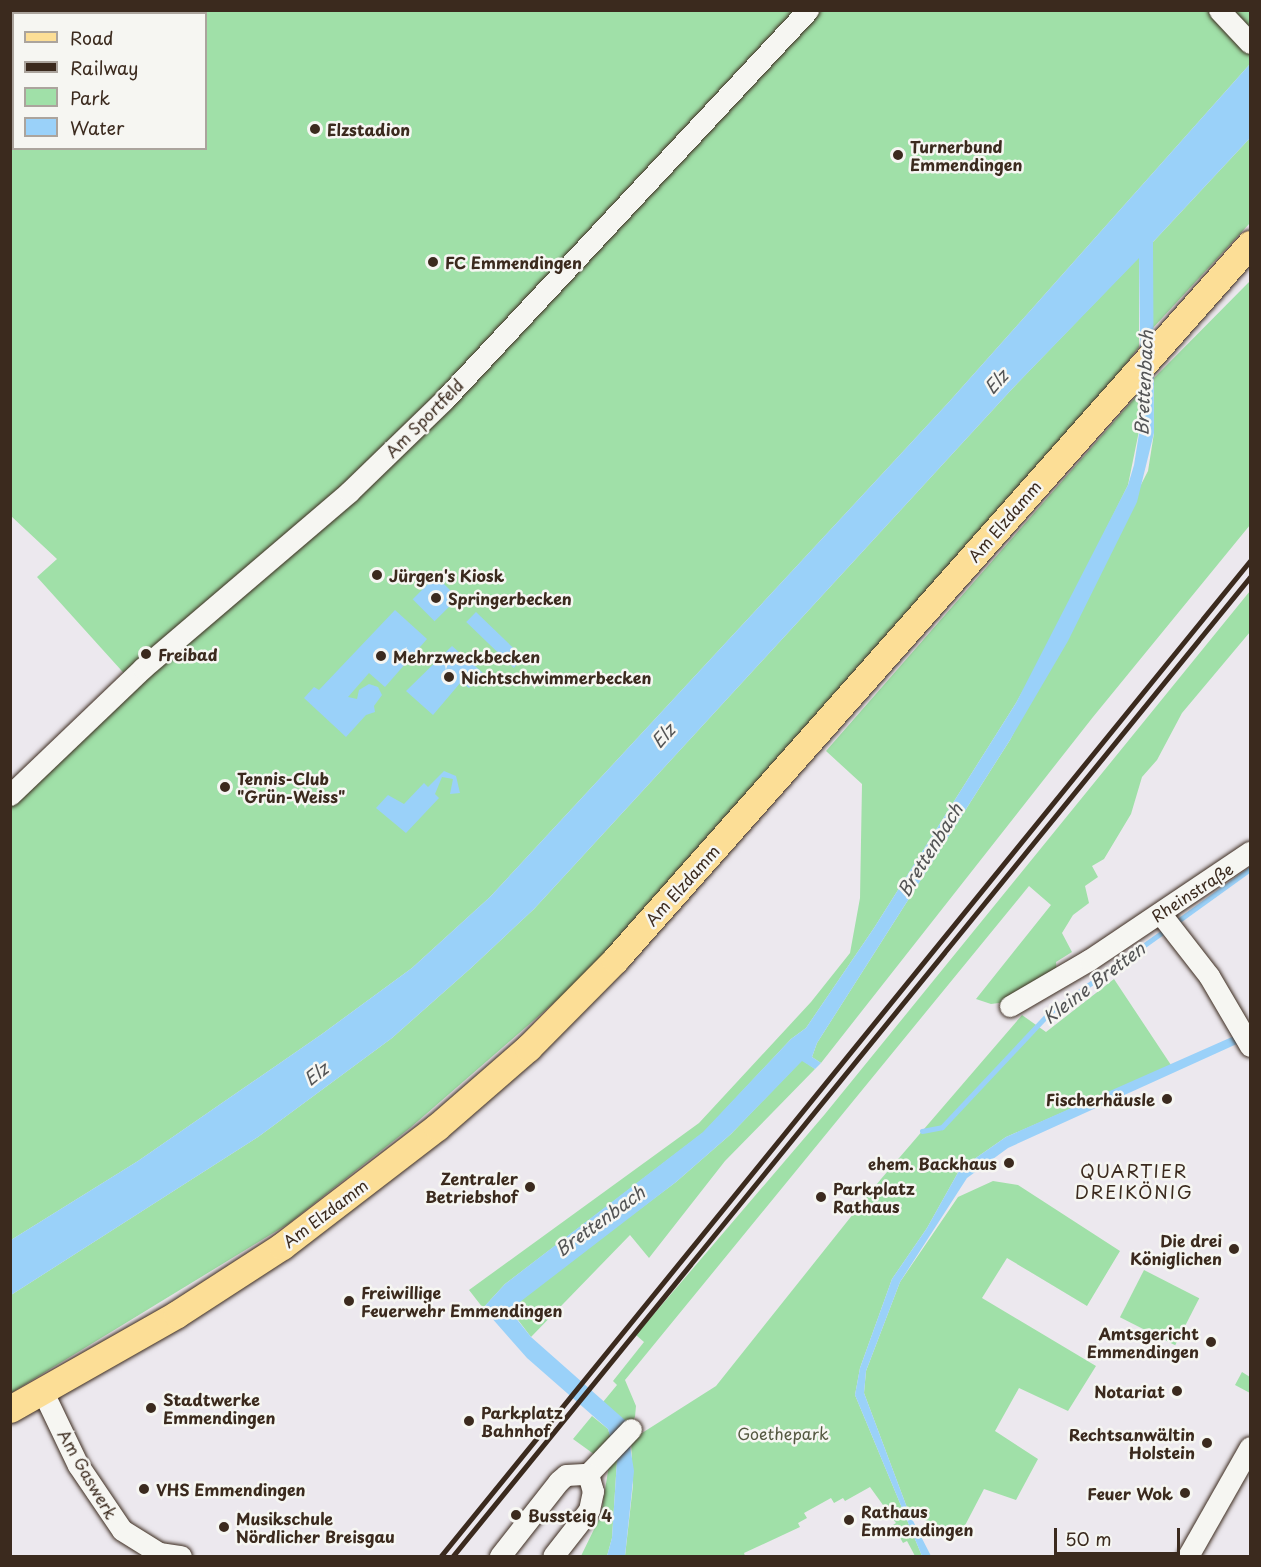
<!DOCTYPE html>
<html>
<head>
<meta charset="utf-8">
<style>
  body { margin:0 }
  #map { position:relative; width:1261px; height:1567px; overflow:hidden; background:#ece8ee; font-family:"Playpen Sans",sans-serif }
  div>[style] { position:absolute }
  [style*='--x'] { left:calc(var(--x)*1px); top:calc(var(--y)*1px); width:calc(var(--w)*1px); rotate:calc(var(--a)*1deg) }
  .green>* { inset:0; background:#a0e0a8; transform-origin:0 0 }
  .water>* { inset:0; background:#9ad1f9; transform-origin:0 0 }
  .stream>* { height:5px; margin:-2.5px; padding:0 2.5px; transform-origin:2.5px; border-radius:2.5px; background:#9ad1f9 }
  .roads { filter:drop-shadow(0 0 2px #3b2a1e) drop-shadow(0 0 2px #3b2a1e) }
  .minor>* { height:21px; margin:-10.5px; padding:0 10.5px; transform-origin:10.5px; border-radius:10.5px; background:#f6f6f2 }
  .major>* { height:27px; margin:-13.5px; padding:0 13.5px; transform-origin:13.5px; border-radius:13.5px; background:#fcde96 }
  .rail>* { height:4.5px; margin:-2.25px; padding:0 2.25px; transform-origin:2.25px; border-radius:2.25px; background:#3b2a1e }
  .dots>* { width:16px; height:16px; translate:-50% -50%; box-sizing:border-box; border:3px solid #f6f6f2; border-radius:50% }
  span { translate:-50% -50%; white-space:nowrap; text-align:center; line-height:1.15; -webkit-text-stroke:5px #f6f6f2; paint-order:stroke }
  .poi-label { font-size:16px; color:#3b2a1e; font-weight:700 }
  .left { translate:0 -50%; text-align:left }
  .right { translate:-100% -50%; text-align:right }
  .street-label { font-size:16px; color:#3b2a1e }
  .park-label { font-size:16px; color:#545840 }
  .water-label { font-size:18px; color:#535455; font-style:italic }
  .neighbourhood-label { font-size:18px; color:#3b2a1e; letter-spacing:1.5px }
  .frame { position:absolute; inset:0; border:12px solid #3b2a1e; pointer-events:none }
  .legend { position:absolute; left:12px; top:12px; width:195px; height:138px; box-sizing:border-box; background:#f6f6f2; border:2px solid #aba49d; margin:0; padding:8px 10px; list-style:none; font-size:18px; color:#3b2a1e }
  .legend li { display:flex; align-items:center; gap:12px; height:30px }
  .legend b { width:30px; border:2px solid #aba49d }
  .scale { position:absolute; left:1054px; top:1528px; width:126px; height:27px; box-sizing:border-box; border:3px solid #3b2a1e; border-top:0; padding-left:8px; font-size:18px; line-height:21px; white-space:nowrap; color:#3b2a1e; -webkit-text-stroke:4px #f6f6f2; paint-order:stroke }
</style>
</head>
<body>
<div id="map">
  <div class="green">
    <div style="clip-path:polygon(66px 10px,1250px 11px,1250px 64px,948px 403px,490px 897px,412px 968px,322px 1034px,138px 1161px,11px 1240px,10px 795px,130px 680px,37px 577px,57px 559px,11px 516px,11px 19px,14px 148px,206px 148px,206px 14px,60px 13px)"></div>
    <div style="clip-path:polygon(1250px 138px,1250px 223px,1152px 329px,1153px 242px)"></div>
    <div style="clip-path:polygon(1139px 257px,1139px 347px,1094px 405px,587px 974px,410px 1128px,288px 1224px,11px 1393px,11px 1295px,258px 1137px,392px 1038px,471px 968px,534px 909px,1012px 389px)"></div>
    <div style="clip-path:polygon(1250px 281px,1250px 525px,1093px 717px,821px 1063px,812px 1057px,817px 1043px,1010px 740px,1148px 471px,1154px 433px,1154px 378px)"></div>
    <div style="clip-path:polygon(1140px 392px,1141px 421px,1128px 485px,1051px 640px,1016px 703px,874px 928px,806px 1028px,791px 1039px,704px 1132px,505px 1284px,483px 1308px,469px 1290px,699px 1123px,811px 1002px,850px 953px,860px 898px,862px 784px,826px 751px)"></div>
    <div style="clip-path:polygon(1250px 591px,1250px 632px,1182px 713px,1157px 760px,1142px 777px,1131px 814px,1104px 859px,1092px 866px,1098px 877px,1085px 886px,1089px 903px,1073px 915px,1062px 933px,1072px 952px,1056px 962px,1057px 974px,1007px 1002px,991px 1004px,976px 999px,1051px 905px,1029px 886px,625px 1380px,636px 1406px,635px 1417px,628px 1428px,603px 1402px,617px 1385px,613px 1381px,644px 1342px,636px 1335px,825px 1114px)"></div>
    <div style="clip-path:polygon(1114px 979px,1171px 1065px,1006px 1137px,960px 1169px,927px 1228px,892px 1279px,860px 1368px,855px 1395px,922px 1556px,915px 1556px,907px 1541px,903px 1543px,893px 1525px,896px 1523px,870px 1487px,845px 1501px,843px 1498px,834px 1503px,831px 1498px,804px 1513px,807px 1518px,798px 1523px,800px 1527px,744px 1553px,745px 1556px,625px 1556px,633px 1485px,631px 1440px,716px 1386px,881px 1179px,1022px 1015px,1046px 1032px)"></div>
    <div style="clip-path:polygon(802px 1060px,815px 1069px,725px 1161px,649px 1258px,630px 1235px,531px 1337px,515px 1316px,516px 1305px,524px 1296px,676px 1182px,731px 1134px)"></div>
    <div style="clip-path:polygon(993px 1181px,1018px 1185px,1120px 1251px,1087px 1306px,1007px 1258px,982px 1298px,1096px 1366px,1068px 1411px,1019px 1388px,995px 1431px,1038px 1459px,1016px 1500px,984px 1489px,960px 1535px,909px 1513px,864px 1393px,866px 1371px,900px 1282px,958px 1197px)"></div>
    <div style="left:1144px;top:1270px;width:62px;height:53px;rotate:27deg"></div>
    <div style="clip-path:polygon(1242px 1372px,1250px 1377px,1250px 1393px,1235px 1385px)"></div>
    <div style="clip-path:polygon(592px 1416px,608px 1429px,617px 1460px,612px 1538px,607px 1556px,581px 1556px,601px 1515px,609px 1465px,573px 1439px)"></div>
  </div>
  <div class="water">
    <div style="clip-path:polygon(1250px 64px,1250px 138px,1153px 242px,1154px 433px,1137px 502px,1068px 641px,1010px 740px,817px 1043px,812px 1057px,821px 1063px,815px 1069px,802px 1061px,731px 1134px,676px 1182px,516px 1305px,515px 1317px,531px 1337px,626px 1421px,634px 1471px,625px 1556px,607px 1556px,612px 1538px,617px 1460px,608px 1429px,527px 1358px,483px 1308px,505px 1284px,703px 1132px,791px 1039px,806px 1028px,874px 928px,1016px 703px,1128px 485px,1134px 465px,1141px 421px,1139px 258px,1012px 389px,534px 909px,471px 968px,392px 1038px,258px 1137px,11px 1295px,11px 1240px,138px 1161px,322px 1034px,412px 968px,490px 897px,948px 403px)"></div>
    <div style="left:436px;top:576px;width:31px;height:33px;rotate:45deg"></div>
    <div style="clip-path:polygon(395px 610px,427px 639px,385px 687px,369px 673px,348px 697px,357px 699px,359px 690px,369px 684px,378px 687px,382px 695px,374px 706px,375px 712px,366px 715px,346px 737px,304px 698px,314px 687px,319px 690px)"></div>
    <div style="left:476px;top:612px;width:66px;height:14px;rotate:44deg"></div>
    <div style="clip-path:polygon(452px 646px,483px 673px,469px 688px,461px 682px,433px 715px,406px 691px)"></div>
    <div style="clip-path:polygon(444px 771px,456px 776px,460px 793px,450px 794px,453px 779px,442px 777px,435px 794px,439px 798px,406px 833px,376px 808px,388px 795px,404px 804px,424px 783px,428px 787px)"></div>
    <div style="clip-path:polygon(1250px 1029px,1250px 1038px,1008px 1148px,967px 1178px,900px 1282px,866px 1371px,864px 1393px,909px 1513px,931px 1556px,922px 1556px,855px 1395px,860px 1368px,892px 1279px,927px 1228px,960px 1169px,1006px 1137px)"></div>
  </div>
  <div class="stream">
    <div style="--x:1175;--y:923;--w:92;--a:-35.8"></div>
    <div style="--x:922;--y:1131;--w:20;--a:-11"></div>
    <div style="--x:942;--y:1127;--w:156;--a:-46.8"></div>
    <div style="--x:1049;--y:1013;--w:146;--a:-35.5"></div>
  </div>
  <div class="roads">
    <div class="minor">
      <div style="--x:1219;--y:10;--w:45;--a:46.8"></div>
      <div style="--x:10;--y:795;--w:184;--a:-43.7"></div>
      <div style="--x:143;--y:668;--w:271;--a:-40.5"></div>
      <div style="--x:349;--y:492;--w:131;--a:-44.1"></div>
      <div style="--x:443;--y:401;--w:535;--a:-46.97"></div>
      <div style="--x:1160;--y:913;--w:80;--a:52.1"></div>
      <div style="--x:1209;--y:976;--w:81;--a:59.6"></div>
      <div style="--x:1010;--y:1006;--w:91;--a:-30.2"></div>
      <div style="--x:1089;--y:960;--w:194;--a:-33.9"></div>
      <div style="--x:42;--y:1390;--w:83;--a:64.4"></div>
      <div style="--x:78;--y:1465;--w:78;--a:55.9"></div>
      <div style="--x:122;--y:1530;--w:44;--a:31.9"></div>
      <div style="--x:159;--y:1553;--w:22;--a:8"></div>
      <div style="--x:588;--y:1474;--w:62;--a:-46.3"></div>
      <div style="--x:500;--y:1556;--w:95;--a:-51.8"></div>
      <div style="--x:559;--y:1481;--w:9;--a:-41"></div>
      <div style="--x:566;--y:1475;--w:22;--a:-3"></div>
      <div style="--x:588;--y:1474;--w:18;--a:74"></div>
      <div style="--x:593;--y:1491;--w:19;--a:102"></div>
      <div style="--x:589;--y:1510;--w:58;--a:128"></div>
      <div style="--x:1188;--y:1556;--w:125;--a:-60.4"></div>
    </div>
    <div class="major">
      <div style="--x:10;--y:1409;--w:192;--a:-29.6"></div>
      <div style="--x:177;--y:1314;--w:125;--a:-32.9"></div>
      <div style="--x:282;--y:1246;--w:195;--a:-37.5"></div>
      <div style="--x:437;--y:1127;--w:121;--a:-41"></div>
      <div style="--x:528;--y:1048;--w:124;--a:-45.3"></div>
      <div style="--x:615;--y:960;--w:957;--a:-48.43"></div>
    </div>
  </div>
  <div class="rail">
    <div style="--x:441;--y:1556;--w:1282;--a:-50.89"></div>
    <div style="--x:453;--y:1556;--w:1262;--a:-50.85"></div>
  </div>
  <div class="dots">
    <div style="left:315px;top:129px;background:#3b2a1e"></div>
    <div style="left:898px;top:155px;background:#3b2a1e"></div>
    <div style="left:433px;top:262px;background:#3b2a1e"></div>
    <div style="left:377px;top:575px;background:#3b2a1e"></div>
    <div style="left:436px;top:598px;background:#3b2a1e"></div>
    <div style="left:146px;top:654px;background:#3b2a1e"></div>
    <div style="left:381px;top:656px;background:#3b2a1e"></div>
    <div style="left:449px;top:677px;background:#3b2a1e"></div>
    <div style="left:225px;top:787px;background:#3b2a1e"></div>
    <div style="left:1167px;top:1099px;background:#3b2a1e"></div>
    <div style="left:1009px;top:1163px;background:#3b2a1e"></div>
    <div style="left:530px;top:1187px;background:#3b2a1e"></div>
    <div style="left:821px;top:1197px;background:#3b2a1e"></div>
    <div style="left:1234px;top:1249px;background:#3b2a1e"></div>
    <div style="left:349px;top:1301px;background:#3b2a1e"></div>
    <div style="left:1211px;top:1342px;background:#3b2a1e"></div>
    <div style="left:1177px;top:1391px;background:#3b2a1e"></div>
    <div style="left:151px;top:1408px;background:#3b2a1e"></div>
    <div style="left:469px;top:1421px;background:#3b2a1e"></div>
    <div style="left:1207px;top:1443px;background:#3b2a1e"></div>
    <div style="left:144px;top:1489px;background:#3b2a1e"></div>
    <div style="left:1185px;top:1493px;background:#3b2a1e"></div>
    <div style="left:516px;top:1515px;background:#3b2a1e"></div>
    <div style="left:849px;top:1520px;background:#3b2a1e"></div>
    <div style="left:224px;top:1527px;background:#3b2a1e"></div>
  </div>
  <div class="poi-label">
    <span class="left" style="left:327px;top:129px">Elzstadion</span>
    <span class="left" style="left:910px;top:155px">Turnerbund<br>Emmendingen</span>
    <span class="left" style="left:445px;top:262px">FC Emmendingen</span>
    <span class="left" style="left:389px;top:575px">Jürgen's Kiosk</span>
    <span class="left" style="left:448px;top:598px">Springerbecken</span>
    <span class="left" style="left:158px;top:654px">Freibad</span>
    <span class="left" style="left:393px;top:656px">Mehrzweckbecken</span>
    <span class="left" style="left:461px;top:677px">Nichtschwimmerbecken</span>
    <span class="left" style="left:237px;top:787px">Tennis-Club<br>"Grün-Weiss"</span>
    <span class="right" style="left:1155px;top:1099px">Fischerhäusle</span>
    <span class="right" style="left:997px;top:1163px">ehem. Backhaus</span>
    <span class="right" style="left:518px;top:1187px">Zentraler<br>Betriebshof</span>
    <span class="left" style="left:833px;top:1197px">Parkplatz<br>Rathaus</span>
    <span class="right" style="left:1222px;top:1249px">Die drei<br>Königlichen</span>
    <span class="left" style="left:361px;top:1301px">Freiwillige<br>Feuerwehr Emmendingen</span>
    <span class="right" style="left:1199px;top:1342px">Amtsgericht<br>Emmendingen</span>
    <span class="right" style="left:1165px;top:1391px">Notariat</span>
    <span class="left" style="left:163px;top:1408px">Stadtwerke<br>Emmendingen</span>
    <span class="left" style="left:481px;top:1421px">Parkplatz<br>Bahnhof</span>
    <span class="right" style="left:1195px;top:1443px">Rechtsanwältin<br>Holstein</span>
    <span class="left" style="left:156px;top:1489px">VHS Emmendingen</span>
    <span class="right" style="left:1173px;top:1493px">Feuer Wok</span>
    <span class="left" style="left:861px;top:1520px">Rathaus<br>Emmendingen</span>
    <span class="left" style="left:528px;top:1515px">Bussteig 4</span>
    <span class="left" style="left:236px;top:1527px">Musikschule<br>Nördlicher Breisgau</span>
  </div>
  <div class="street-label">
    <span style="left:424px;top:418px;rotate:-45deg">Am Sportfeld</span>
    <span style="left:1004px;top:521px;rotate:-49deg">Am Elzdamm</span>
    <span style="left:682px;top:885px;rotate:-48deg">Am Elzdamm</span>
    <span style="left:1192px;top:892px;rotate:-33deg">Rheinstraße</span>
    <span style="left:325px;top:1213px;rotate:-37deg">Am Elzdamm</span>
    <span style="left:88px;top:1474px;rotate:60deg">Am Gaswerk</span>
  </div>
  <div class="park-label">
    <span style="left:783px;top:1433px">Goethepark</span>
  </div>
  <div class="water-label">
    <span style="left:996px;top:382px;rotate:-47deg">Elz</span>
    <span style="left:1144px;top:383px;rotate:-87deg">Brettenbach</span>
    <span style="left:663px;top:736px;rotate:-47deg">Elz</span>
    <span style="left:930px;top:850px;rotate:-58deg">Brettenbach</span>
    <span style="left:1094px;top:983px;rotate:-37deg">Kleine Bretten</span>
    <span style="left:316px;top:1074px;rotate:-37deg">Elz</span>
    <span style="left:600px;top:1221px;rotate:-36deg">Brettenbach</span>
  </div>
  <div class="neighbourhood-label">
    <span style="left:1134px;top:1182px">QUARTIER<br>DREIKÖNIG</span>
  </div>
  <div class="frame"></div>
  <ul class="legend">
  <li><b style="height:8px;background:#fcde96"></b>Road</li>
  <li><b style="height:8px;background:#3b2a1e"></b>Railway</li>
  <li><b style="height:16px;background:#a0e0a8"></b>Park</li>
  <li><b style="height:16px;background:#9ad1f9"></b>Water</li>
  </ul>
  <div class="scale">50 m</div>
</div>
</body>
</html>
